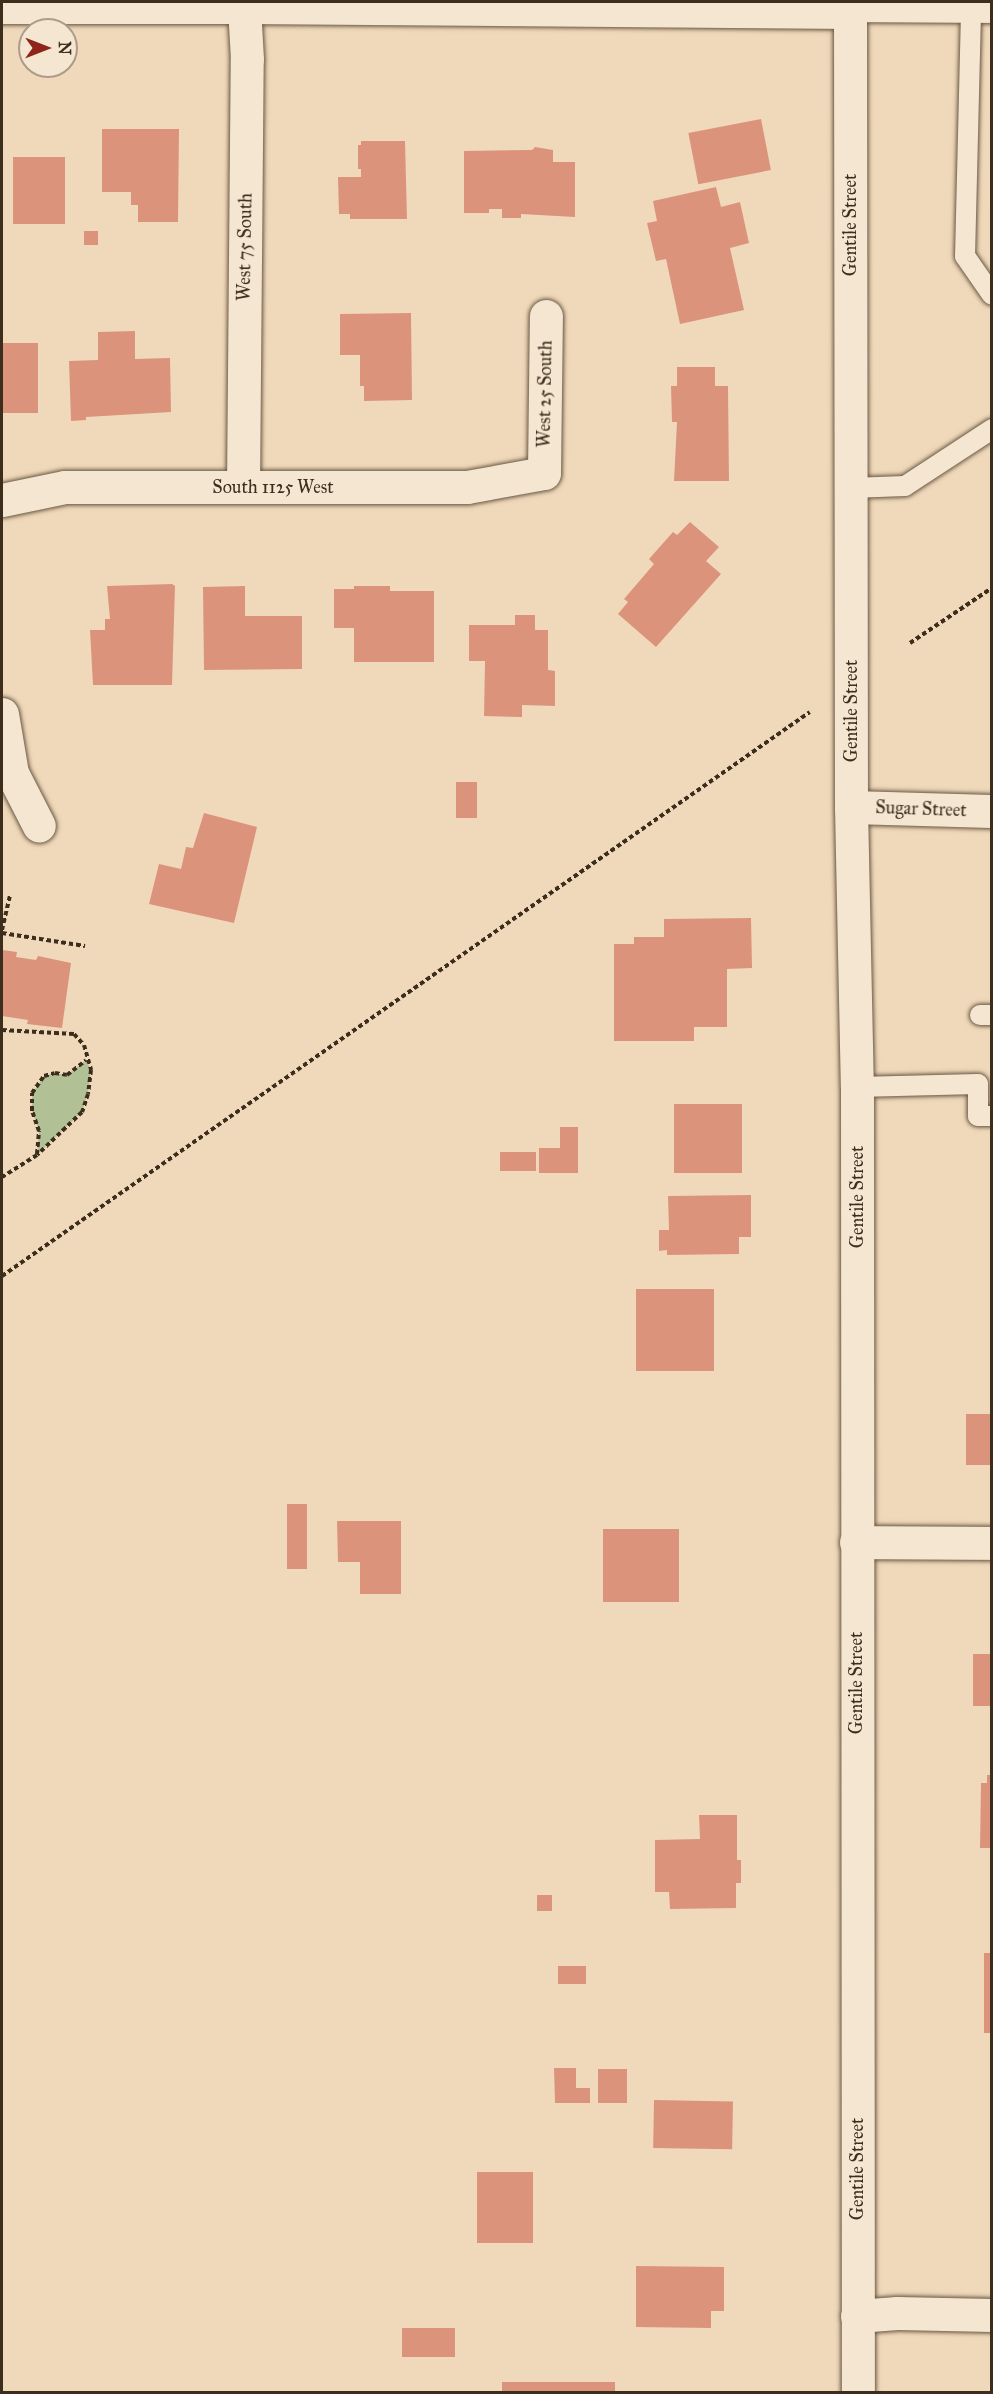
<!DOCTYPE html>
<html>
<head>
<meta charset="utf-8">
<style>
  body { margin:0 }
  #map { position:relative; width:993px; height:2394px; overflow:hidden; background:#f0d9ba; font-family:"IM FELL Great Primer",serif }
  div>[style] { position:absolute }
  [style*='--x'] { left:calc(var(--x)*1px); top:calc(var(--y)*1px); width:calc(var(--w)*1px); rotate:calc(var(--a)*1deg) }
  .green>* { inset:0; background:#b2c095 }
  .building>* { inset:0; background:#dc937c; transform-origin:0 0 }
  .path>* { height:4px; margin-top:-2px; transform-origin:0; background:repeating-linear-gradient(90deg,#3d2d1c 0 4.5px,transparent 0 7.5px) }
  .roads { filter:drop-shadow(0 0 2px #6a5844) drop-shadow(0 0 2px #6a5844) }
  .service>* { height:20px; margin:-10px; padding:0 10px; transform-origin:10px; border-radius:10px; background:#f5e6d2 }
  .minor>* { height:33px; margin:-16.5px; padding:0 16.5px; transform-origin:16.5px; border-radius:16.5px; background:#f5e6d2 }
  .tertiary>* { height:33px; margin:-16.5px; padding:0 16.5px; transform-origin:16.5px; border-radius:16.5px; background:#f5e6d2 }
  .secondary>* { height:33px; margin:-16.5px; padding:0 16.5px; transform-origin:16.5px; border-radius:16.5px; background:#f5e6d2 }
  span { translate:-50% -50%; white-space:nowrap; text-align:center; line-height:1.15; -webkit-text-stroke:6px #f5e6d2; paint-order:stroke }
  .street-label { font-size:18px; color:#3d2d1c }
  .frame { position:absolute; inset:0; border:3px solid #3d2d1c; pointer-events:none }
  .north { position:absolute; left:18px; top:18px; width:60px; height:60px; box-sizing:border-box; background:#f5e6d2; border:2px solid #ab9c89; border-radius:50%; rotate:90deg; font-size:16px; font-weight:700; line-height:24px; text-align:center; color:#3d2d1c }
  .north::after { content:''; display:block; margin:auto; width:21px; height:27px; background:#8f2418; clip-path:polygon(50% 0,100% 100%,50% 72%,0 100%) }
</style>
</head>
<body>
<div id="map">
  <div class="green">
    <div style="clip-path:polygon(86px 1060px,91px 1070px,88px 1094px,82px 1112px,37px 1155px,39px 1131px,32px 1111px,32px 1093px,44px 1076px,55px 1073px,67px 1075px)"></div>
  </div>
  <div class="building">
    <div style="left:761px;top:119px;width:52px;height:74px;rotate:79deg"></div>
    <div style="clip-path:polygon(102px 129px,179px 129px,178px 222px,138px 222px,138px 205px,131px 205px,131px 192px,102px 192px)"></div>
    <div style="clip-path:polygon(361px 141px,405px 141px,407px 219px,350px 219px,350px 214px,339px 214px,338px 177px,361px 177px,361px 169px,358px 169px,358px 145px,361px 145px)"></div>
    <div style="clip-path:polygon(535px 147px,553px 150px,553px 162px,575px 162px,575px 217px,521px 214px,521px 218px,502px 218px,502px 209px,489px 209px,489px 213px,464px 213px,464px 151px,532px 150px)"></div>
    <div style="left:13px;top:157px;width:52px;height:67px"></div>
    <div style="clip-path:polygon(716px 187px,721px 207px,740px 202px,749px 243px,730px 248px,744px 310px,680px 324px,666px 259px,656px 261px,647px 223px,657px 221px,653px 201px)"></div>
    <div style="left:84px;top:231px;width:14px;height:14px"></div>
    <div style="clip-path:polygon(411px 313px,412px 400px,364px 401px,364px 386px,360px 386px,360px 355px,340px 355px,340px 314px)"></div>
    <div style="clip-path:polygon(135px 331px,135px 359px,170px 358px,171px 412px,86px 417px,86px 420px,71px 421px,69px 361px,98px 360px,98px 332px)"></div>
    <div style="left:38px;top:343px;width:70px;height:36px;rotate:90deg"></div>
    <div style="clip-path:polygon(677px 367px,715px 367px,715px 386px,728px 386px,729px 481px,674px 481px,677px 422px,672px 422px,671px 386px,677px 386px)"></div>
    <div style="clip-path:polygon(690px 522px,719px 547px,706px 561px,721px 574px,656px 647px,618px 614px,628px 602px,624px 599px,654px 564px,649px 559px,673px 532px,677px 535px)"></div>
    <div style="clip-path:polygon(172px 584px,175px 586px,172px 685px,93px 685px,90px 630px,105px 630px,105px 619px,110px 619px,107px 586px)"></div>
    <div style="clip-path:polygon(245px 586px,245px 616px,302px 616px,302px 669px,204px 670px,203px 587px)"></div>
    <div style="clip-path:polygon(354px 586px,390px 586px,390px 591px,434px 591px,434px 662px,354px 662px,354px 628px,334px 628px,334px 589px,354px 589px)"></div>
    <div style="clip-path:polygon(515px 615px,535px 615px,535px 630px,548px 630px,548px 670px,555px 671px,555px 706px,522px 705px,522px 717px,484px 716px,485px 661px,469px 661px,469px 625px,515px 625px)"></div>
    <div style="left:456px;top:782px;width:21px;height:36px"></div>
    <div style="clip-path:polygon(204px 813px,257px 827px,234px 923px,149px 904px,159px 864px,181px 869px,186px 847px,193px 848px)"></div>
    <div style="clip-path:polygon(751px 918px,752px 968px,727px 969px,727px 1027px,694px 1027px,694px 1041px,614px 1041px,614px 944px,634px 944px,634px 937px,664px 937px,664px 919px)"></div>
    <div style="clip-path:polygon(2px 950px,17px 952px,16px 957px,36px 960px,38px 956px,71px 963px,62px 1028px,27px 1024px,28px 1020px,2px 1016px)"></div>
    <div style="left:674px;top:1104px;width:68px;height:69px"></div>
    <div style="clip-path:polygon(560px 1127px,578px 1127px,578px 1173px,539px 1173px,539px 1148px,560px 1148px)"></div>
    <div style="left:500px;top:1152px;width:36px;height:19px"></div>
    <div style="clip-path:polygon(751px 1195px,751px 1237px,739px 1237px,739px 1254px,667px 1255px,667px 1250px,659px 1251px,659px 1230px,669px 1230px,668px 1196px)"></div>
    <div style="left:636px;top:1289px;width:78px;height:82px"></div>
    <div style="left:966px;top:1414px;width:26px;height:51px"></div>
    <div style="left:287px;top:1504px;width:20px;height:65px"></div>
    <div style="clip-path:polygon(337px 1521px,401px 1521px,401px 1594px,360px 1594px,360px 1562px,338px 1562px)"></div>
    <div style="left:603px;top:1529px;width:76px;height:73px"></div>
    <div style="left:973px;top:1654px;width:19px;height:52px"></div>
    <div style="clip-path:polygon(987px 1775px,992px 1775px,992px 1848px,980px 1848px,981px 1783px,987px 1783px)"></div>
    <div style="clip-path:polygon(699px 1815px,737px 1815px,737px 1860px,741px 1860px,741px 1883px,736px 1883px,736px 1908px,670px 1909px,669px 1892px,655px 1892px,655px 1840px,700px 1839px)"></div>
    <div style="left:537px;top:1895px;width:15px;height:16px"></div>
    <div style="left:984px;top:1953px;width:8px;height:80px"></div>
    <div style="left:558px;top:1966px;width:28px;height:18px"></div>
    <div style="clip-path:polygon(554px 2068px,576px 2068px,576px 2088px,590px 2088px,590px 2103px,555px 2103px)"></div>
    <div style="left:627px;top:2069px;width:34px;height:29px;rotate:90deg"></div>
    <div style="left:654px;top:2100px;width:79px;height:48px;rotate:1deg"></div>
    <div style="left:477px;top:2172px;width:56px;height:71px"></div>
    <div style="clip-path:polygon(636px 2266px,724px 2267px,724px 2311px,711px 2311px,711px 2328px,636px 2327px)"></div>
    <div style="left:402px;top:2328px;width:53px;height:29px"></div>
    <div style="left:615px;top:2382px;width:10px;height:113px;rotate:90deg"></div>
  </div>
  <div class="path">
    <div style="--x:910;--y:643;--w:99;--a:-33.9"></div>
    <div style="--x:2;--y:930;--w:36;--a:-77"></div>
    <div style="--x:2;--y:933;--w:84;--a:8.9"></div>
    <div style="--x:2;--y:1030;--w:72;--a:3.2"></div>
    <div style="--x:74;--y:1034;--w:15;--a:48"></div>
    <div style="--x:84;--y:1045;--w:26;--a:74"></div>
    <div style="--x:91;--y:1070;--w:24;--a:97"></div>
    <div style="--x:88;--y:1094;--w:19;--a:108"></div>
    <div style="--x:82;--y:1112;--w:62;--a:136.3"></div>
    <div style="--x:37;--y:1155;--w:41;--a:147.8"></div>
    <div style="--x:37;--y:1154;--w:23;--a:-85"></div>
    <div style="--x:39;--y:1131;--w:21;--a:-109"></div>
    <div style="--x:32;--y:1111;--w:18;--a:-90"></div>
    <div style="--x:32;--y:1093;--w:21;--a:-55"></div>
    <div style="--x:44;--y:1076;--w:11;--a:-15"></div>
    <div style="--x:55;--y:1073;--w:12;--a:9"></div>
    <div style="--x:67;--y:1075;--w:24;--a:-38"></div>
    <div style="--x:2;--y:1276;--w:985;--a:-34.92"></div>
  </div>
  <div class="roads">
    <div class="service">
      <div style="--x:850;--y:12;--w:142;--a:0.4"></div>
      <div style="--x:971;--y:12;--w:244;--a:91.4"></div>
      <div style="--x:965;--y:256;--w:47;--a:55.3"></div>
      <div style="--x:851;--y:488;--w:54;--a:-2.1"></div>
      <div style="--x:905;--y:486;--w:104;--a:-33.2"></div>
      <div style="--x:980;--y:1015;--w:12;--a:0"></div>
      <div style="--x:857;--y:1087;--w:121;--a:-1.4"></div>
      <div style="--x:978;--y:1084;--w:32;--a:90"></div>
      <div style="--x:978;--y:1116;--w:14;--a:0"></div>
    </div>
    <div class="minor">
      <div style="--x:243;--y:487;--w:428;--a:-89.5"></div>
      <div style="--x:247;--y:59;--w:52;--a:-93.3"></div>
      <div style="--x:2;--y:500;--w:64;--a:-11.7"></div>
      <div style="--x:65;--y:487;--w:402;--a:0"></div>
      <div style="--x:467;--y:487;--w:78;--a:-10.3"></div>
      <div style="--x:544;--y:473;--w:157;--a:-89.3"></div>
      <div style="--x:2;--y:714;--w:60;--a:80.4"></div>
      <div style="--x:12;--y:773;--w:59;--a:63"></div>
      <div style="--x:856;--y:1542;--w:136;--a:0.4"></div>
      <div style="--x:857;--y:2316;--w:40;--a:-4.3"></div>
      <div style="--x:897;--y:2313;--w:95;--a:1.2"></div>
    </div>
    <div class="tertiary">
      <div style="--x:851;--y:807;--w:141;--a:1.6"></div>
    </div>
    <div class="secondary">
      <div style="--x:850;--y:2;--w:805;--a:89.93"></div>
      <div style="--x:851;--y:807;--w:280;--a:88.8"></div>
      <div style="--x:857;--y:1087;--w:1305;--a:89.96"></div>
      <div style="--x:2;--y:7;--w:242;--a:0"></div>
      <div style="--x:244;--y:7;--w:606;--a:0.47"></div>
    </div>
  </div>
  <div class="street-label">
    <span style="left:850px;top:225px;rotate:-90deg">Gentile Street</span>
    <span style="left:245px;top:247px;rotate:-89deg">West 75 South</span>
    <span style="left:545px;top:394px;rotate:-89deg">West 25 South</span>
    <span style="left:273px;top:487px">South 1125 West</span>
    <span style="left:851px;top:711px;rotate:-90deg">Gentile Street</span>
    <span style="left:921px;top:809px;rotate:2deg">Sugar Street</span>
    <span style="left:857px;top:1197px;rotate:-90deg">Gentile Street</span>
    <span style="left:856px;top:1683px;rotate:-90deg">Gentile Street</span>
    <span style="left:857px;top:2169px;rotate:-90deg">Gentile Street</span>
  </div>
  <div class="frame"></div>
  <div class="north">N</div>
</div>
</body>
</html>
